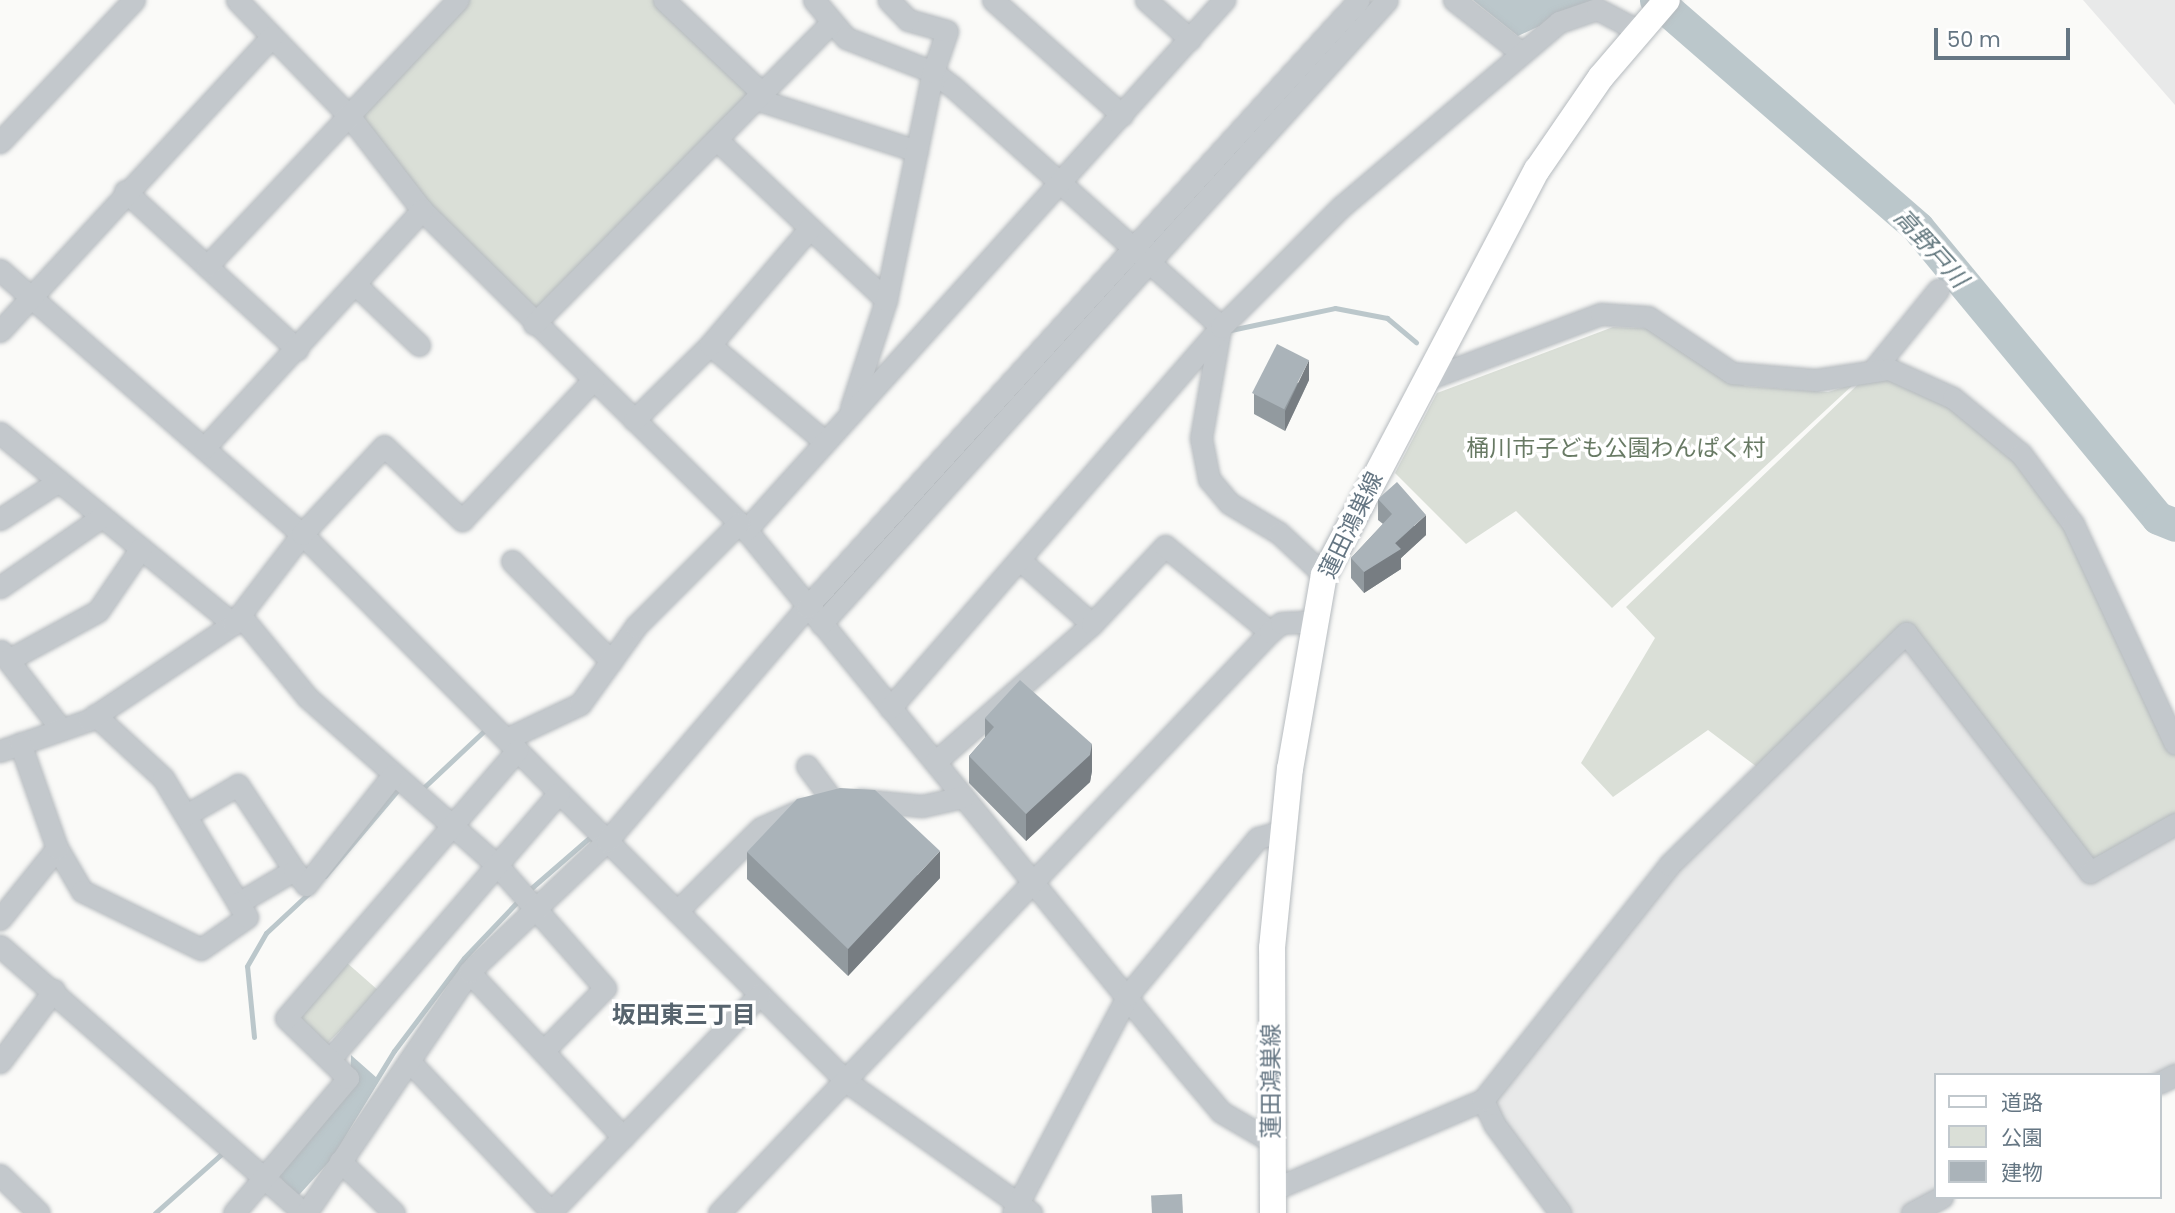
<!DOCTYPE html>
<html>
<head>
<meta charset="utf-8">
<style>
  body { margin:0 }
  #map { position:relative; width:2175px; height:1213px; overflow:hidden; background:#fafaf8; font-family:Poppins,"Noto Sans JP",sans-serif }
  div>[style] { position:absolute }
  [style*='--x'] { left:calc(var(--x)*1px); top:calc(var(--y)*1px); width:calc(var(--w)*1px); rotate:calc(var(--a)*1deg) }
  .built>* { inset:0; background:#e8e9e9 }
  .green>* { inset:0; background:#dadfd7 }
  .water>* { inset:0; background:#bbc7cb }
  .stream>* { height:5px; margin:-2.5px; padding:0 2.5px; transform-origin:2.5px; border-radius:2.5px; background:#bbc7cb }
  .river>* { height:33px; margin:-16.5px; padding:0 16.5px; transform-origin:16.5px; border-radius:16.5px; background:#bbc7cb }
  .roads { filter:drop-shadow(0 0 2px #b5babe) drop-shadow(0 0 2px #b5babe) }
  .minor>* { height:21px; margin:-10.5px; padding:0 10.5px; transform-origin:10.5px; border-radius:10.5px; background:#c3c8cc }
  .major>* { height:26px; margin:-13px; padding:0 13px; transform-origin:13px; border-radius:13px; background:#fff }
  .wall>* { inset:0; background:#929a9f }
  .shaded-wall>* { inset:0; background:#777d82 }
  .building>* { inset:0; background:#aab3b9; transform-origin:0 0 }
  span { translate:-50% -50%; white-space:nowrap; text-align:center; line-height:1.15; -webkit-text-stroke:7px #fff; paint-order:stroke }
  .park-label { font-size:23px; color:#687a64 }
  .street-label { font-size:23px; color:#657683 }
  .water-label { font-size:24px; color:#60757c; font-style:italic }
  .neighbourhood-label { font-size:24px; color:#57646e; font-weight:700 }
  .legend { position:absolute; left:1934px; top:1073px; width:228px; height:126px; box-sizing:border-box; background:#fff; border:2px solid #c1c8cd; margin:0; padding:9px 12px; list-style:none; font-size:21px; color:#657683 }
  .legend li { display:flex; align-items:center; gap:14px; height:35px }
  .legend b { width:35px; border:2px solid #c1c8cd }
  .scale { position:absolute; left:1934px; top:28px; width:136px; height:32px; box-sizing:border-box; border:4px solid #657683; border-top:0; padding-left:9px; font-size:21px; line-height:24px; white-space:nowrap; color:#657683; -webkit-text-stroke:5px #fff; paint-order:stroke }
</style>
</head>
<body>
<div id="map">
  <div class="built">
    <div style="clip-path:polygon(2083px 0,2175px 0,2175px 105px)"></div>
    <div style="clip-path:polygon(1906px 633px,2175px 822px,2175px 1075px,1935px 1075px,1935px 1197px,1912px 1213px,1562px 1213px,1483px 1100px,1669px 865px)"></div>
  </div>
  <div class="green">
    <div style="clip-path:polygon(458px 0,664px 0,764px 95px,534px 324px,350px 117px)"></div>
    <div style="clip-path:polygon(1613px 327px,1660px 329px,1745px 386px,1828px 392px,1854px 384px,1612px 608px,1516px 511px,1466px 544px,1395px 473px,1437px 393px)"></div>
    <div style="clip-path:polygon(1874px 369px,1953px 398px,2060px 490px,2175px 748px,2175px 822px,2090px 872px,1906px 633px,1761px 770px,1708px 730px,1613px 797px,1581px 763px,1655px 638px,1626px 607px)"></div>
    <div style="clip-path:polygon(346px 962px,379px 991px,327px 1044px,301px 1024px,299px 1014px)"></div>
  </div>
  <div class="water">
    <div style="clip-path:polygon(1473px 0,1596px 0,1518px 36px)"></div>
    <div style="clip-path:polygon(351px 1055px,377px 1078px,331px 1154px,295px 1194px,279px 1176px,350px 1087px)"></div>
  </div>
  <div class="stream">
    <div style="--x:1090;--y:312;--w:72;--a:-47.8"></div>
    <div style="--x:1226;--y:331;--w:111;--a:-11.9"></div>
    <div style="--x:1335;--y:308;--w:53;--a:10.9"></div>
    <div style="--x:1387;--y:318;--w:38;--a:40"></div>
    <div style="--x:819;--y:609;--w:32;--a:-46"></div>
    <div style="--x:420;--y:791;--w:92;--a:-43.2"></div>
    <div style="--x:325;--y:876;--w:119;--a:-49.8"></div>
    <div style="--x:528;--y:891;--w:81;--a:-41"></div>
    <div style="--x:589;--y:838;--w:8;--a:23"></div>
    <div style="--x:254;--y:1037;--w:71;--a:-95.6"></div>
    <div style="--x:247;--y:966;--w:38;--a:-60"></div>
    <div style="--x:266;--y:933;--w:62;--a:-43"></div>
    <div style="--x:292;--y:1198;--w:55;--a:-47.9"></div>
    <div style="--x:329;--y:1157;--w:124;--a:-58.5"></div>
    <div style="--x:394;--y:1051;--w:116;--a:-53"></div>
    <div style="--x:464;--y:958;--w:83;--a:-46.5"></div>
    <div style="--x:155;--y:1213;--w:95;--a:-41.6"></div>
  </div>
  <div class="river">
    <div style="--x:1656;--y:0;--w:347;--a:41"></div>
    <div style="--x:1918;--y:228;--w:376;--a:50.4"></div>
    <div style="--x:2158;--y:518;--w:18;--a:22"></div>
  </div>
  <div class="roads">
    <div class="minor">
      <div style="--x:237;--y:0;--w:163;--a:46"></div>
      <div style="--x:350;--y:117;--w:118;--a:52.3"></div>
      <div style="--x:422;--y:210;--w:455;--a:44.6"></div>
      <div style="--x:746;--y:530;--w:694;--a:50.85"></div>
      <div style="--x:1184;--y:1068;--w:57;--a:49.9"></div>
      <div style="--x:1221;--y:1112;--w:58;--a:30.1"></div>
      <div style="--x:664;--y:0;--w:138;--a:43.5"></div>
      <div style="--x:814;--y:0;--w:50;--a:49.9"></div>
      <div style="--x:846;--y:38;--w:93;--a:21.3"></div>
      <div style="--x:933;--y:72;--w:25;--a:37"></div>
      <div style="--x:953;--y:87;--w:360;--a:41.8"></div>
      <div style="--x:993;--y:0;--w:173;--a:41.7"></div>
      <div style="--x:1146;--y:0;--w:59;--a:41.6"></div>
      <div style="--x:1454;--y:0;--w:83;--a:38.1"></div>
      <div style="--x:759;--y:100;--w:166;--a:17.9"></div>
      <div style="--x:717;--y:140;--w:233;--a:43.4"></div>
      <div style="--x:0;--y:142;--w:195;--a:-46.7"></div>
      <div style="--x:125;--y:191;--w:234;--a:42.6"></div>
      <div style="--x:207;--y:266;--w:366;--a:-46.7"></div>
      <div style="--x:0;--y:270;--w:401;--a:41.2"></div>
      <div style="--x:302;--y:534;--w:773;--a:45.16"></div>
      <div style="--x:847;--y:1082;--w:226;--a:35.4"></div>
      <div style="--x:356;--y:285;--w:87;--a:43.6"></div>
      <div style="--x:534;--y:324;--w:424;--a:-45.4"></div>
      <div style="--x:1220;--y:329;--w:111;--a:99.9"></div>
      <div style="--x:1201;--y:438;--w:42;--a:79"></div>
      <div style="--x:1209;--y:479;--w:31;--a:50"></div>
      <div style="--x:1229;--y:503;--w:58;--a:31"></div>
      <div style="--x:1279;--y:533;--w:62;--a:43"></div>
      <div style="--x:0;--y:331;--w:401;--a:-47.3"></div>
      <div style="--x:710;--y:345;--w:150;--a:40.1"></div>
      <div style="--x:1874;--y:369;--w:102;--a:-51"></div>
      <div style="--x:1425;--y:380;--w:188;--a:-20.6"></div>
      <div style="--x:1601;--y:314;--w:47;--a:3.7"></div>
      <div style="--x:1648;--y:317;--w:101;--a:33.7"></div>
      <div style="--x:1732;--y:373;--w:84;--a:4.8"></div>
      <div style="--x:1816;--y:380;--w:74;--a:-8.6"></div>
      <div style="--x:1889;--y:369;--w:70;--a:24.4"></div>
      <div style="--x:1953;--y:398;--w:88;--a:39.5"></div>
      <div style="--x:2021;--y:454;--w:87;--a:53.4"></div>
      <div style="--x:2073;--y:524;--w:242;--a:65.1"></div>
      <div style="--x:851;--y:408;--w:114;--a:-72"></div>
      <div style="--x:886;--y:300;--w:233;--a:-78.4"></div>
      <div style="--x:933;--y:72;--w:43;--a:-71.1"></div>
      <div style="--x:947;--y:31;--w:41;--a:-164.2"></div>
      <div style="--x:908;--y:20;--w:28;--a:-134"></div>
      <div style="--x:634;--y:420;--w:107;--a:-44.6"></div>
      <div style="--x:710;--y:345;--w:154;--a:-49.5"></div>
      <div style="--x:0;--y:433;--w:301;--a:39.3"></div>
      <div style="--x:204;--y:448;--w:323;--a:-47.5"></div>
      <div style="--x:0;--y:519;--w:70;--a:-32.8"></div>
      <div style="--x:746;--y:530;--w:714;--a:-47.95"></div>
      <div style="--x:512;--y:561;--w:141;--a:45.3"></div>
      <div style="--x:1021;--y:561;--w:95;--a:41.6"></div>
      <div style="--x:0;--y:587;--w:124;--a:-34.5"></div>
      <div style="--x:240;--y:615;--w:106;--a:50.7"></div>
      <div style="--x:307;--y:697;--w:254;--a:41.5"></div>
      <div style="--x:497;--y:865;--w:164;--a:48.7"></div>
      <div style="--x:605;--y:988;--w:88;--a:134.5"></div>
      <div style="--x:821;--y:624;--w:842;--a:-47.79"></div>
      <div style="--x:1;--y:651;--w:98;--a:52.4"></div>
      <div style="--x:8;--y:660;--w:102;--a:-28.6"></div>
      <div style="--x:98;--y:611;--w:76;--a:-55.7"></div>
      <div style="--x:890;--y:708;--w:505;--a:-49.02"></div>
      <div style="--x:1221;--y:327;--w:170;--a:-45"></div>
      <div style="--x:1341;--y:207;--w:286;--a:-40.3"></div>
      <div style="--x:1559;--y:22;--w:40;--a:-18.9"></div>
      <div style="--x:1597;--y:9;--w:47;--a:27.6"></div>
      <div style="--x:95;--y:715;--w:93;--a:42.8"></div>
      <div style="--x:163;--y:778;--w:146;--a:59"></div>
      <div style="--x:238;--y:903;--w:65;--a:-30.5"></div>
      <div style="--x:294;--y:870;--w:102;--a:-123.4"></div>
      <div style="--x:238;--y:785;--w:60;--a:150"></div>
      <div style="--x:506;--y:739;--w:82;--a:-25.3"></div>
      <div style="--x:580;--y:704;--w:96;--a:-54.3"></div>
      <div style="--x:636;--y:626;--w:146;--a:-45"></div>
      <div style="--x:0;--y:751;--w:94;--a:-19.2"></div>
      <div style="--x:89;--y:720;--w:173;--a:-33.7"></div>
      <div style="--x:233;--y:624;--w:113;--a:-52.5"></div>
      <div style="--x:302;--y:534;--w:120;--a:-47"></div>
      <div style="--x:384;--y:446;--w:108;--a:43.5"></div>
      <div style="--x:462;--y:520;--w:192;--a:-46.9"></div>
      <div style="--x:935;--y:762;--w:209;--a:-41.3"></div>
      <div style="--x:1092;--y:624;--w:107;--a:-46.9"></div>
      <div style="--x:1165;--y:546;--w:136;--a:39.3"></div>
      <div style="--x:807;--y:766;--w:44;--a:53.4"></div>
      <div style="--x:860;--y:800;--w:62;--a:5.5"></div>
      <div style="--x:922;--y:806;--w:42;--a:-12.4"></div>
      <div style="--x:57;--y:848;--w:50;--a:59.8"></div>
      <div style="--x:82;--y:891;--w:132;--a:26"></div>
      <div style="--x:201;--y:949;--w:56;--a:-34.8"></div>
      <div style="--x:247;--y:917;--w:17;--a:-123"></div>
      <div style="--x:294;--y:870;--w:19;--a:51"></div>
      <div style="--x:306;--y:885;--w:140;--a:-51.7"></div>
      <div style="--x:677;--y:911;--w:118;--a:-44.7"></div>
      <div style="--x:761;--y:828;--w:44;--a:-24.2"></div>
      <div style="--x:0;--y:919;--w:91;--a:-51.2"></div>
      <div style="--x:57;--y:848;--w:111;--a:-109.4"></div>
      <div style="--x:0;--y:946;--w:405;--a:41.3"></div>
      <div style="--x:469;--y:972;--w:226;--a:47"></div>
      <div style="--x:330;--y:1059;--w:351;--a:-49.3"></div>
      <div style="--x:409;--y:1061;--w:209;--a:46.7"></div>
      <div style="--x:0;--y:1062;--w:90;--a:-53.1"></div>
      <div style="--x:2159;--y:1083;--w:18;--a:-27"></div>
      <div style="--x:1483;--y:1100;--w:26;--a:65"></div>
      <div style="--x:1494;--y:1124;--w:111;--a:53.4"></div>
      <div style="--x:340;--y:1161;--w:75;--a:43.9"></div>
      <div style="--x:0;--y:1175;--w:54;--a:44.3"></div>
      <div style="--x:1272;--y:1190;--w:229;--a:-23.1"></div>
      <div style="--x:1483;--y:1100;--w:300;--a:-51.6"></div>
      <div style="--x:1669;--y:865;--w:332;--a:-44.4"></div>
      <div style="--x:1906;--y:633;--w:302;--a:52.4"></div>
      <div style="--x:2090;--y:872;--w:98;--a:-29.5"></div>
      <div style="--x:234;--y:1213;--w:177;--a:-49.8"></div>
      <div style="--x:348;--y:1078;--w:86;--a:-135.9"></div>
      <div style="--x:286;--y:1018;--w:354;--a:-49.2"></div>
      <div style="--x:306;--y:1213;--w:291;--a:-55.9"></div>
      <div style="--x:469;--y:972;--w:190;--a:-43.5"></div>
      <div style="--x:607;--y:841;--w:308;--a:-49.5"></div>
      <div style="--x:807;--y:607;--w:820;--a:-47.72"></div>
      <div style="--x:550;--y:1213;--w:303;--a:-46.2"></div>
      <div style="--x:719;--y:1213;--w:801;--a:-46.52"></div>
      <div style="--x:1270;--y:632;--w:14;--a:-39"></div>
      <div style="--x:1281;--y:623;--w:33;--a:-3"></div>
      <div style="--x:1013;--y:1213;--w:246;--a:-62.2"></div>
      <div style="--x:1128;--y:995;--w:204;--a:-50.4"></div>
      <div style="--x:1258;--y:838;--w:26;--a:-16"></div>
      <div style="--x:1912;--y:1213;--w:34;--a:-28"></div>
    </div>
    <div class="major">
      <div style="--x:1273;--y:1213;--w:265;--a:-90.2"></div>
      <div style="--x:1272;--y:948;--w:180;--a:-84.3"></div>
      <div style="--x:1290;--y:769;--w:197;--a:-80.1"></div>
      <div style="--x:1324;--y:575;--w:458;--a:-62.3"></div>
      <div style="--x:1537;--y:170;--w:113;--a:-55.5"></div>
      <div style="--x:1601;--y:77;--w:101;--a:-49.4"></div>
    </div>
  </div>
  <div class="wall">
    <div style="clip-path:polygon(1309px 380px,1285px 431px,1254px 414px,1254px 394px)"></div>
    <div style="clip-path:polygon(1378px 499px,1426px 535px,1401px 558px,1401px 569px,1364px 593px,1351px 578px,1351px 558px,1383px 524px,1378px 520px)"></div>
    <div style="clip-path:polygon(985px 718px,1092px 771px,1090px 782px,1026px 841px,969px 783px,969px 756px,985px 738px)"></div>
    <div style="clip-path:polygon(747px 852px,940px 878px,848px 976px,747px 879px)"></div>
  </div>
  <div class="shaded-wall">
    <div style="clip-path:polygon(1309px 360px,1309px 380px,1285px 431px,1285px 411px)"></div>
    <div style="clip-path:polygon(1426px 515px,1426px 535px,1401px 558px,1401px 569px,1364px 593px,1364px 572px)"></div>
    <div style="clip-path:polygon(1092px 744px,1092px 771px,1090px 782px,1026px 841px,1026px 814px)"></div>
    <div style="clip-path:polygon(940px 851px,940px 878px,848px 976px,848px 949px)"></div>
  </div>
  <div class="building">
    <div style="left:1277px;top:344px;width:36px;height:55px;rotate:27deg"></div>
    <div style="clip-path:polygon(1397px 482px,1426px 515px,1395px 543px,1401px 549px,1364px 572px,1351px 558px,1392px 514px,1378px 499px)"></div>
    <div style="clip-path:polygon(1020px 680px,1092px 744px,1090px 755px,1026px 814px,969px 756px,994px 727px,985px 718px)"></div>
    <div style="clip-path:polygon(840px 788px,875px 790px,940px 851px,848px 949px,747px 852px,797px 799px)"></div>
    <div style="left:1182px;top:1194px;width:19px;height:31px;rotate:87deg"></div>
  </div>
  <div class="park-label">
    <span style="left:1616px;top:448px">桶川市子ども公園わんぱく村</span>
  </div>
  <div class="street-label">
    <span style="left:1351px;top:525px;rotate:-64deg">蓮田鴻巣線</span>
    <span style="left:1271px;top:1081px;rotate:-90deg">蓮田鴻巣線</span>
  </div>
  <div class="water-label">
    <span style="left:1931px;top:248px;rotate:48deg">高野戸川</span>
  </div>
  <div class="neighbourhood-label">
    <span style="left:684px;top:1015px">坂田東三丁目</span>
  </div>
  <ul class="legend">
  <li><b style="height:9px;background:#fff"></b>道路</li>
  <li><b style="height:19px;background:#dadfd7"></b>公園</li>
  <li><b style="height:19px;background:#aab3b9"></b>建物</li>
  </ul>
  <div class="scale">50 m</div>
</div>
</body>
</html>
